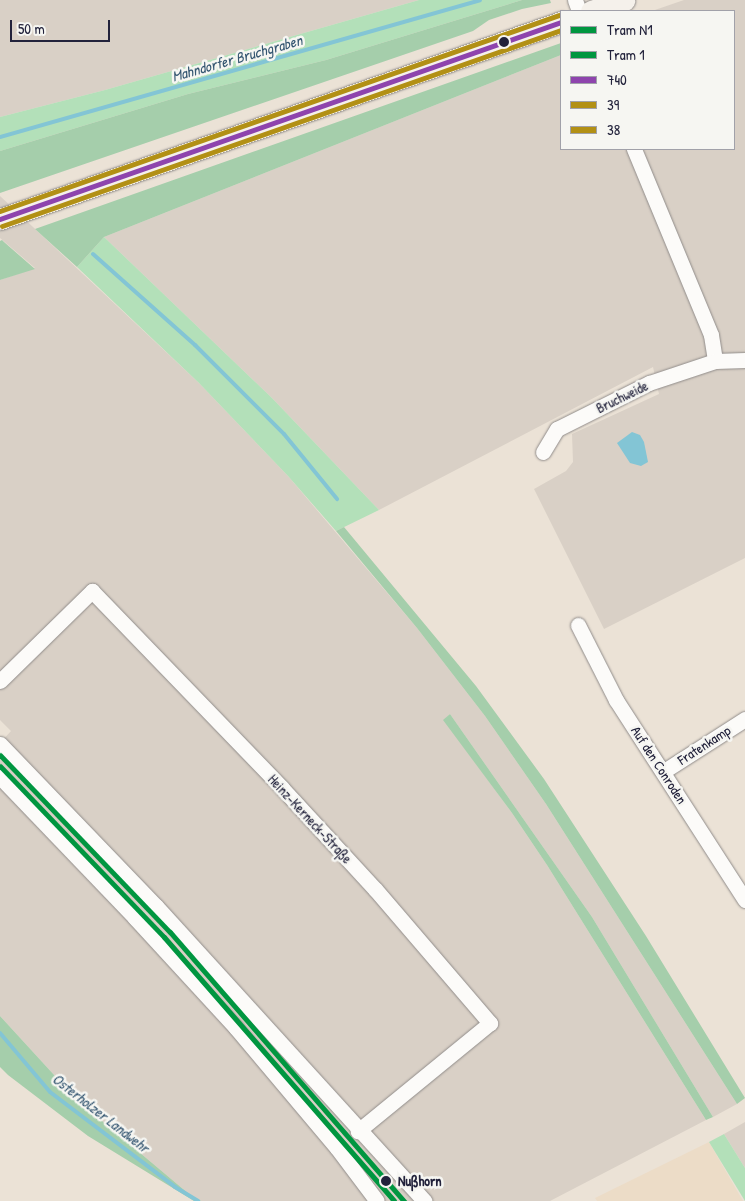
<!DOCTYPE html>
<html>
<head>
<meta charset="utf-8">
<style>
  body { margin:0 }
  #map { position:relative; width:745px; height:1201px; overflow:hidden; background:#ebe2d6; font-family:"Patrick Hand",sans-serif }
  div>[style] { position:absolute }
  [style*='--x'] { left:calc(var(--x)*1px); top:calc(var(--y)*1px); width:calc(var(--w)*1px); rotate:calc(var(--a)*1deg) }
  .built>* { inset:0; background:#ecdcc7 }
  .industrial>* { inset:0; background:#d9d0c6 }
  .green>* { inset:0; background:#b3e0b9 }
  .forest>* { inset:0; background:#a5ceab }
  .water>* { inset:0; background:#83c5d5 }
  .stream>* { height:4px; margin:-2px; padding:0 2px; transform-origin:2px; border-radius:2px; background:#83c5d5 }
  .roads { filter:drop-shadow(0 0 1px #908c8a) drop-shadow(0 0 1px #908c8a) }
  .minor>* { height:15px; margin:-7.5px; padding:0 7.5px; transform-origin:7.5px; border-radius:7.5px; background:#fcfbf9 }
  .secondary>* { height:21px; margin:-10.5px; padding:0 10.5px; transform-origin:10.5px; border-radius:10.5px; background:#f5f1eb }
  .bus-1>* { height:5px; margin:-2.5px; padding:0 2.5px; transform-origin:2.5px; border-radius:2.5px; background:#8e44ad }
  .bus-2>* { height:5px; margin:-2.5px; padding:0 2.5px; transform-origin:2.5px; border-radius:2.5px; background:#b29015 }
  .bus-3>* { height:5px; margin:-2.5px; padding:0 2.5px; transform-origin:2.5px; border-radius:2.5px; background:#b29015 }
  .tram-1>* { height:5px; margin:-2.5px; padding:0 2.5px; transform-origin:2.5px; border-radius:2.5px; background:#009640 }
  .tram-2>* { height:5px; margin:-2.5px; padding:0 2.5px; transform-origin:2.5px; border-radius:2.5px; background:#009640 }
  .dots>* { width:14px; height:14px; translate:-50% -50%; box-sizing:border-box; border:2px solid #f6f6f2; border-radius:50% }
  span { translate:-50% -50%; white-space:nowrap; text-align:center; line-height:1.15; -webkit-text-stroke:5px #f6f6f2; paint-order:stroke }
  .street-label { font-size:14px; color:#22223b }
  .stop-label { font-size:14px; color:#22223b; font-weight:700 }
  .left { translate:0 -50%; text-align:left }
  .water-label { font-size:15px; color:#345671; font-style:italic }
  .legend { position:absolute; left:560px; top:10px; width:175px; height:140px; box-sizing:border-box; background:#f6f6f2; border:1px solid #a1a1a9; margin:0; padding:6px 9px; list-style:none; font-size:15px; color:#22223b }
  .legend li { display:flex; align-items:center; gap:10px; height:25px }
  .legend b { width:25px; border:1px solid #a1a1a9 }
  .scale { position:absolute; left:10px; top:20px; width:100px; height:22px; box-sizing:border-box; border:2px solid #22223b; border-top:0; padding-left:6px; font-size:15px; line-height:18px; white-space:nowrap; color:#22223b; -webkit-text-stroke:4px #f6f6f2; paint-order:stroke }
</style>
</head>
<body>
<div id="map">
  <div class="built">
    <div style="clip-path:polygon(709px 1142px,743px 1201px,597px 1201px,595px 1198px)"></div>
  </div>
  <div class="industrial">
    <div style="clip-path:polygon(0 0,419px 0,105px 90px,0 117px)"></div>
    <div style="clip-path:polygon(684px 0,745px 0,745px 558px,604px 629px,534px 489px,566px 471px,573px 462px,572px 434px,659px 394px,653px 367px,379px 510px,272px 398px,104px 237px,561px 55px,561px 149px,734px 149px,734px 11px,652px 11px)"></div>
    <div style="clip-path:polygon(0 196px,199px 383px,288px 476px,417px 628px,485px 716px,546px 804px,737px 1104px,713px 1117px,592px 917px,450px 714px,444px 720px,512px 813px,547px 865px,706px 1120px,550px 1201px,201px 1201px,189px 1194px,77px 1100px,0 1016px,0 743px,11px 731px,0 720px,0 280px,35px 268px,0 238px)"></div>
    <div style="clip-path:polygon(745px 1122px,745px 1168px,724px 1134px)"></div>
  </div>
  <div class="green">
    <div style="clip-path:polygon(419px 0,522px 0,326px 60px,188px 94px,0 151px,0 117px,105px 90px)"></div>
    <div style="clip-path:polygon(104px 237px,272px 398px,379px 510px,336px 531px,288px 476px,199px 383px,77px 267px)"></div>
    <div style="clip-path:polygon(724px 1134px,745px 1168px,745px 1201px,709px 1142px)"></div>
  </div>
  <div class="forest">
    <div style="clip-path:polygon(522px 0,550px 0,551px 3px,522px 9px,489px 20px,473px 31px,0 193px,0 151px,188px 94px,326px 60px)"></div>
    <div style="clip-path:polygon(561px 43px,561px 55px,104px 237px,77px 267px,35px 229px)"></div>
    <div style="clip-path:polygon(2px 240px,4px 242px,35px 269px,0 280px,0 241px)"></div>
    <div style="clip-path:polygon(344px 527px,476px 686px,544px 779px,646px 936px,745px 1098px,737px 1104px,546px 804px,485px 716px,417px 628px,336px 531px)"></div>
    <div style="clip-path:polygon(450px 714px,592px 917px,713px 1117px,706px 1120px,547px 865px,512px 813px,443px 720px)"></div>
    <div style="clip-path:polygon(0 1016px,77px 1100px,189px 1194px,201px 1201px,194px 1201px,88px 1136px,8px 1075px,0 1067px)"></div>
  </div>
  <div class="water">
    <div style="clip-path:polygon(632px 432px,640px 435px,644px 442px,648px 462px,641px 466px,630px 463px,617px 443px)"></div>
  </div>
  <div class="stream">
    <div style="--x:0;--y:137;--w:499;--a:-15.9"></div>
    <div style="--x:93;--y:254;--w:137;--a:41.7"></div>
    <div style="--x:195;--y:345;--w:126;--a:45"></div>
    <div style="--x:284;--y:434;--w:84;--a:50.8"></div>
    <div style="--x:0;--y:1033;--w:77;--a:49.7"></div>
    <div style="--x:50;--y:1092;--w:157;--a:37.2"></div>
    <div style="--x:175;--y:1187;--w:27;--a:31"></div>
  </div>
  <div class="roads">
    <div class="minor">
      <div style="--x:575;--y:0;--w:12;--a:70"></div>
      <div style="--x:634;--y:149;--w:201;--a:67.5"></div>
      <div style="--x:711;--y:335;--w:26;--a:81"></div>
      <div style="--x:543;--y:452;--w:27;--a:-59"></div>
      <div style="--x:557;--y:429;--w:103;--a:-26.6"></div>
      <div style="--x:649;--y:383;--w:70;--a:-18.4"></div>
      <div style="--x:715;--y:361;--w:30;--a:-2"></div>
      <div style="--x:578;--y:625;--w:84;--a:63.1"></div>
      <div style="--x:616;--y:700;--w:238;--a:57.2"></div>
      <div style="--x:0;--y:681;--w:129;--a:-44.4"></div>
      <div style="--x:92;--y:591;--w:274;--a:46"></div>
      <div style="--x:282;--y:788;--w:137;--a:47.4"></div>
      <div style="--x:375;--y:889;--w:177;--a:49.4"></div>
      <div style="--x:490;--y:1023;--w:171;--a:140.7"></div>
      <div style="--x:0;--y:744;--w:225;--a:46.1"></div>
      <div style="--x:156;--y:906;--w:399;--a:47.7"></div>
      <div style="--x:664;--y:771;--w:96;--a:-32.7"></div>
      <div style="--x:0;--y:777;--w:195;--a:46.2"></div>
      <div style="--x:135;--y:918;--w:149;--a:47.4"></div>
      <div style="--x:236;--y:1028;--w:157;--a:49.9"></div>
      <div style="--x:337;--y:1148;--w:66;--a:53"></div>
    </div>
    <div class="secondary">
      <div style="--x:591;--y:11;--w:35;--a:-18"></div>
      <div style="--x:0;--y:219;--w:595;--a:-19.35"></div>
    </div>
  </div>
  <div class="bus-1">
    <div style="--x:0;--y:219;--w:595;--a:-19.35"></div>
  </div>
  <div class="bus-2">
    <div style="--x:2;--y:226;--w:592;--a:-19.32"></div>
  </div>
  <div class="bus-3">
    <div style="--x:0;--y:211;--w:592;--a:-19.32"></div>
  </div>
  <div class="tram-1">
    <div style="--x:0;--y:755;--w:245;--a:46.2"></div>
    <div style="--x:170;--y:932;--w:357;--a:49"></div>
  </div>
  <div class="tram-2">
    <div style="--x:0;--y:766;--w:237;--a:46.2"></div>
    <div style="--x:164;--y:937;--w:350;--a:48.9"></div>
  </div>
  <div class="dots">
    <div style="left:504px;top:42px;background:#22223b"></div>
    <div style="left:386px;top:1181px;background:#22223b"></div>
  </div>
  <div class="street-label">
    <span style="left:622px;top:397px;rotate:-26deg">Bruchweide</span>
    <span style="left:704px;top:745px;rotate:-33deg">Fratenkamp</span>
    <span style="left:659px;top:765px;rotate:57deg">Auf den Conroden</span>
    <span style="left:310px;top:819px;rotate:47deg">Heinz-Kerneck-Straße</span>
  </div>
  <div class="stop-label">
    <span class="left" style="left:398px;top:1181px">Nußhorn</span>
  </div>
  <div class="water-label">
    <span style="left:237px;top:58px;rotate:-16deg">Mahndorfer Bruchgraben</span>
    <span style="left:101px;top:1113px;rotate:38deg">Osterholzer Landwehr</span>
  </div>
  <ul class="legend">
  <li><b style="height:6px;background:#009640"></b>Tram N1</li>
  <li><b style="height:6px;background:#009640"></b>Tram 1</li>
  <li><b style="height:6px;background:#8e44ad"></b>740</li>
  <li><b style="height:6px;background:#b29015"></b>39</li>
  <li><b style="height:6px;background:#b29015"></b>38</li>
  </ul>
  <div class="scale">50 m</div>
</div>
</body>
</html>
